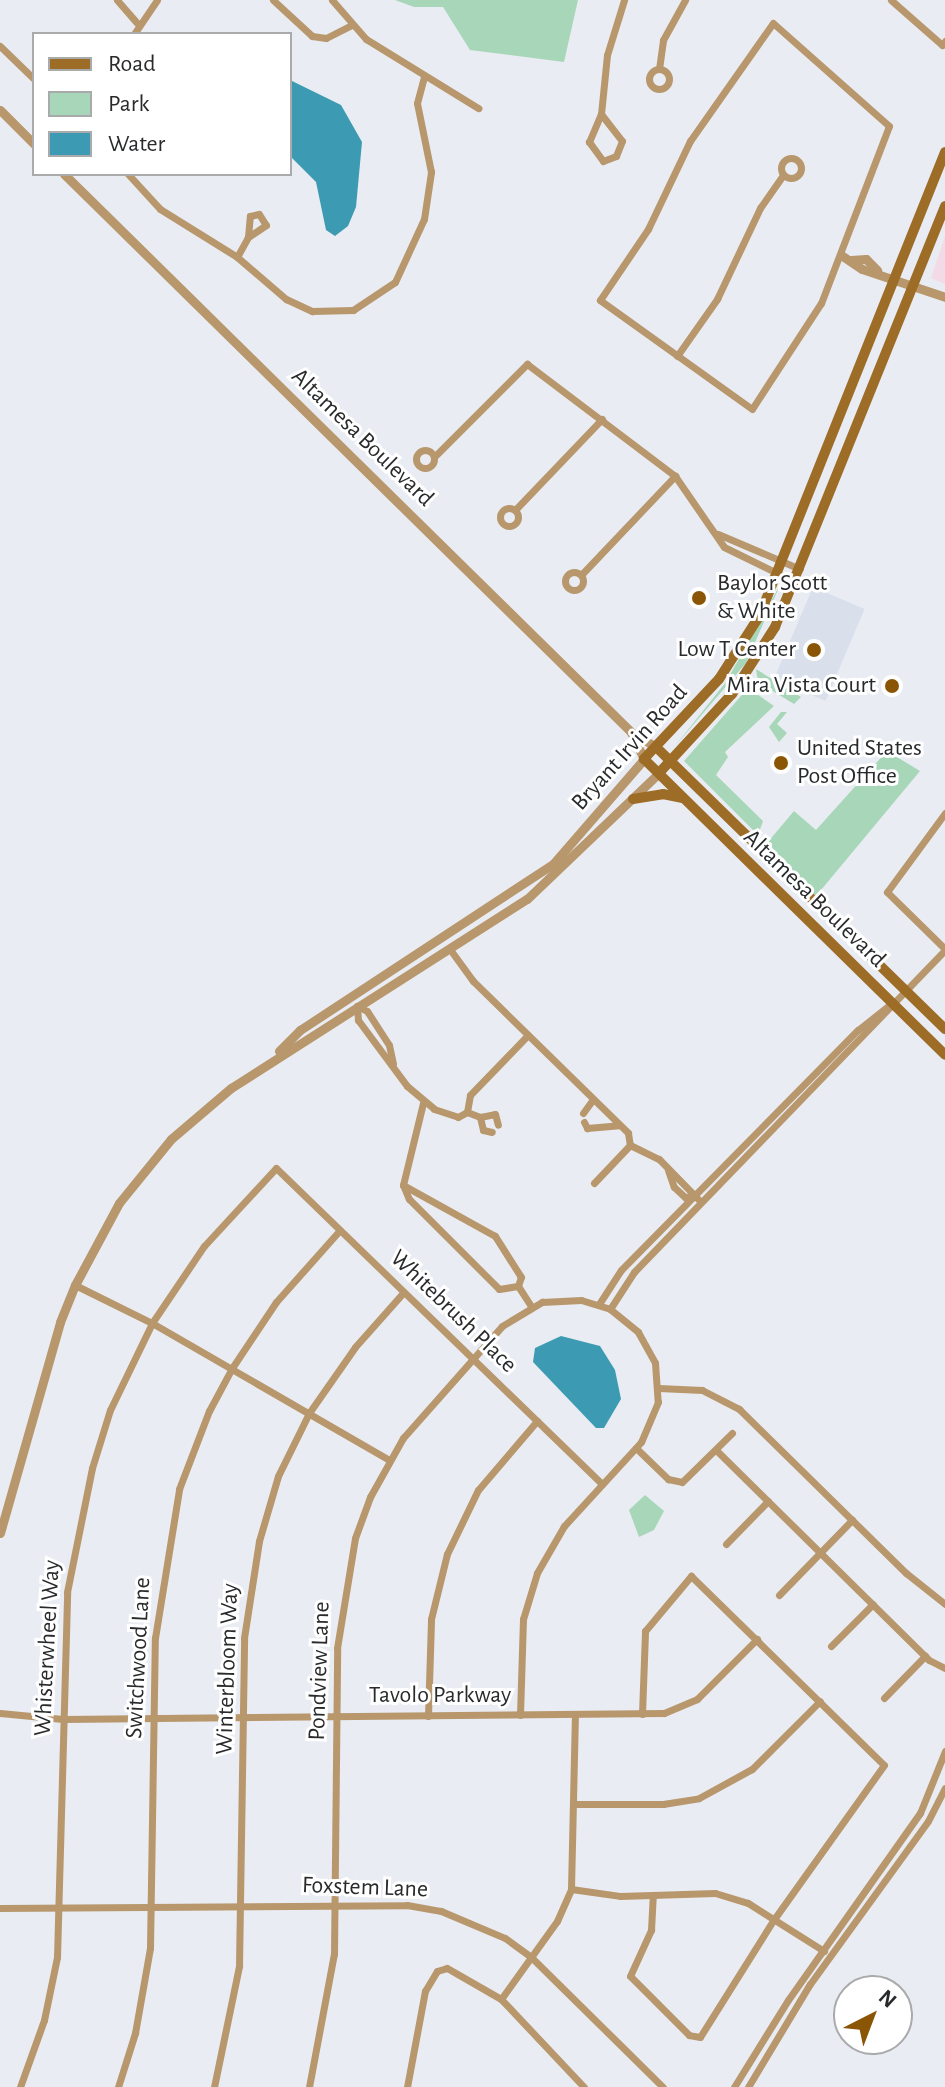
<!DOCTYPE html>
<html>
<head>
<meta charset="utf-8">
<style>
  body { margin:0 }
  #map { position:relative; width:945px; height:2087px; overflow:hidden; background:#e9ecf2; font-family:"Alegreya Sans",sans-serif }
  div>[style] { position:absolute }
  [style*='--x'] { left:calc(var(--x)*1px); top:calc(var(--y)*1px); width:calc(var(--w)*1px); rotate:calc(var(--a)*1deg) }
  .built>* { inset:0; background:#d9e0ec; transform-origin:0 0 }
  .education>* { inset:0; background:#f2dbe6 }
  .green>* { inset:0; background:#a7d7b8 }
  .water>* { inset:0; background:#3c9bb2 }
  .minor>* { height:7px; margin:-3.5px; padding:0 3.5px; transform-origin:3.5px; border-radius:3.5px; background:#b8976d }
  .minor>.ring { margin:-3.5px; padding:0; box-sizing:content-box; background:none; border:7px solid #b8976d; border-radius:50% }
  .tertiary>* { height:9px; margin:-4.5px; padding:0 4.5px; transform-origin:4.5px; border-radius:4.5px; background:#b8976d }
  .secondary>* { height:10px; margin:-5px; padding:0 5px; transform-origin:5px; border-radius:5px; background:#9d6c26 }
  .dots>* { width:22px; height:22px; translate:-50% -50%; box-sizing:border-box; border:4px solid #fff; border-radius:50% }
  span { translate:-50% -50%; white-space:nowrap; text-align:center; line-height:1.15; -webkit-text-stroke:6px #fff; paint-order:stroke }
  .street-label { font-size:24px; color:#292a2c }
  .poi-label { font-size:24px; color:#292a2c }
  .left { translate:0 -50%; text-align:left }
  .right { translate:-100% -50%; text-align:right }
  .legend { position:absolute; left:32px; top:32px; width:260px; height:144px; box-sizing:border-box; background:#fff; border:2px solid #a9aaab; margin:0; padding:10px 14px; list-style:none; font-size:24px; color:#292a2c }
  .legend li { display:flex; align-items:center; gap:16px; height:40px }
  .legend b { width:40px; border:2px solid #a9aaab }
  .north { position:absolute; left:833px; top:1975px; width:80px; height:80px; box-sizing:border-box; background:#fff; border:2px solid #a9aaab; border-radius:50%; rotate:42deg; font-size:22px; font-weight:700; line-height:32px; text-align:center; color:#292a2c }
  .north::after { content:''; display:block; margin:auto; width:28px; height:36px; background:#8b5506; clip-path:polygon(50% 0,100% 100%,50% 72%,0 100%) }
</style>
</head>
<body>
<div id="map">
  <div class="built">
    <div style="left:813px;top:587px;width:56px;height:100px;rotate:23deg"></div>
  </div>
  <div class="education">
    <div style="clip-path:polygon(945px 236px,945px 284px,931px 278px)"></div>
  </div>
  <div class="green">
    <div style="clip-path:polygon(395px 0,578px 0,564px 62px,470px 50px,443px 7px,414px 7px)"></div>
    <div style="clip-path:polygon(780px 585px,746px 663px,675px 746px,726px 682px)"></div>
    <div style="clip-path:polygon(756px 669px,767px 676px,801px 697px,794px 704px,758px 682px)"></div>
    <div style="clip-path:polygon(748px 688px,774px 706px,725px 752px,728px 757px,716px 775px,763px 821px,758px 835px,684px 761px)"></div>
    <div style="clip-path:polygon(781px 712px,787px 712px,777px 724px,787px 733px,779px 742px,769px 727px)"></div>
    <div style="clip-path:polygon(887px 751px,920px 771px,816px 896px,767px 843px,794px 811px,816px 830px)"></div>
    <div style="clip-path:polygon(645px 1495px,664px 1511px,654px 1530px,639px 1537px,629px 1510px)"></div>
  </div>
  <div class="water">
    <div style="clip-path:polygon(290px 80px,341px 105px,362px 142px,356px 207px,348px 226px,335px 236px,326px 230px,316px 182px,290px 156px)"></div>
    <div style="clip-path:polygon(561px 1336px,600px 1346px,615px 1370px,621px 1399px,604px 1428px,596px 1428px,533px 1362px,535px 1348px)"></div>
  </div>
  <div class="minor">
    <div style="--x:117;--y:0;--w:30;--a:49"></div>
    <div style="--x:273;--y:0;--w:53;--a:42.7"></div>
    <div style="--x:312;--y:36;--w:14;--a:8"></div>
    <div style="--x:326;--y:38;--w:29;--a:-27"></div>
    <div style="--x:332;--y:0;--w:52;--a:48.9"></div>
    <div style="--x:366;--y:39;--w:132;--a:31.6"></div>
    <div style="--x:891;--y:0;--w:68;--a:41.4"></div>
    <div style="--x:942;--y:45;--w:5;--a:-53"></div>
    <div style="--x:773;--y:23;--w:155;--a:41.6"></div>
    <div style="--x:889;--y:126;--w:190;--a:111"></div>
    <div style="--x:821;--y:303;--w:126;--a:123.1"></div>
    <div style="--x:752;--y:409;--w:187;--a:-144.4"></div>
    <div style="--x:600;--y:300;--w:86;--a:-55.9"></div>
    <div style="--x:648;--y:229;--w:98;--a:-64.5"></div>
    <div style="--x:690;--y:141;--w:144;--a:-54.9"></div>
    <div style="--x:134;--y:34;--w:41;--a:-55.9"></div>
    <div style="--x:0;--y:46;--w:47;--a:44.1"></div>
    <div class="ring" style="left:649px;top:69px;width:13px;height:13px"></div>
    <div style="--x:659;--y:69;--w:29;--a:-82"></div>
    <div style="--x:663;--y:40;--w:46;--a:-61.2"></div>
    <div style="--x:601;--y:114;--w:34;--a:52"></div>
    <div style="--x:622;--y:141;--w:16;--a:112"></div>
    <div style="--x:616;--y:156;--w:14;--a:159"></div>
    <div style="--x:603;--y:161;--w:24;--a:-126"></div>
    <div style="--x:589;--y:142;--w:30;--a:-67"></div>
    <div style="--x:601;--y:114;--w:59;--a:-84.2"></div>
    <div style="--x:607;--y:55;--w:58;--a:-72.8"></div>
    <div class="ring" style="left:781px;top:158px;width:13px;height:13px"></div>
    <div style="--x:128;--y:174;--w:47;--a:47.6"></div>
    <div style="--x:160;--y:209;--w:91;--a:31.9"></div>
    <div style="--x:237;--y:257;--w:65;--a:40.6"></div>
    <div style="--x:286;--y:299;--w:29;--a:25"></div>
    <div style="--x:312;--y:311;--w:41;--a:-1.4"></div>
    <div style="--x:353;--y:310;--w:50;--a:-33.7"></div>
    <div style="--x:395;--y:282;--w:69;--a:-65.3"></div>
    <div style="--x:424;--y:219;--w:48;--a:-81.5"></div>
    <div style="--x:431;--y:172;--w:70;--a:-101.5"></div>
    <div style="--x:417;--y:103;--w:28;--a:-75"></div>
    <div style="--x:237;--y:257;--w:23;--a:-61"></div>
    <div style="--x:248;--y:237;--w:21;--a:-85"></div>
    <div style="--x:250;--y:216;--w:9;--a:-13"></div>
    <div style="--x:259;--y:214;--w:13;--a:58"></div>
    <div style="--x:266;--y:225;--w:22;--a:146"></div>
    <div style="--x:677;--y:356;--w:70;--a:-54.9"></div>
    <div style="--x:717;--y:299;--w:101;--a:-64.7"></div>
    <div style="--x:760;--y:208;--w:38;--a:-55"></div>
    <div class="ring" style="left:416px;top:450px;width:11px;height:11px"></div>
    <div style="--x:436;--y:455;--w:129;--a:-45"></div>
    <div style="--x:527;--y:364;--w:186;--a:37.1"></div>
    <div style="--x:675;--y:476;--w:86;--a:55.4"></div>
    <div style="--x:724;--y:547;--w:79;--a:26.2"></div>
    <div class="ring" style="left:500px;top:508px;width:11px;height:11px"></div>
    <div style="--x:515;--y:510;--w:126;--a:-46.3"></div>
    <div style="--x:718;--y:534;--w:89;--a:23.1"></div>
    <div class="ring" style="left:565px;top:572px;width:11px;height:11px"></div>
    <div style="--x:581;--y:575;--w:137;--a:-46.5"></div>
    <div style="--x:945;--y:813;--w:98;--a:126.3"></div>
    <div style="--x:887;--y:892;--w:81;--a:44.5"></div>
    <div style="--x:449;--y:948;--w:41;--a:54"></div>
    <div style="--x:473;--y:981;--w:217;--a:44.4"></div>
    <div style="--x:628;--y:1133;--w:12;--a:81"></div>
    <div style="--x:630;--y:1145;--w:32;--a:26"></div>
    <div style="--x:659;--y:1159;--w:56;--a:45.7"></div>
    <div style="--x:357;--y:1006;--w:14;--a:86"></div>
    <div style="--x:358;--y:1020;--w:82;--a:53.4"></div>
    <div style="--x:407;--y:1086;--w:35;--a:40"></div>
    <div style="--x:434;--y:1109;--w:25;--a:18"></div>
    <div style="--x:458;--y:1117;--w:10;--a:-29"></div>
    <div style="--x:467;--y:1112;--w:17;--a:-80"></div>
    <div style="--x:470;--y:1095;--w:83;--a:-46"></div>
    <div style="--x:357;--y:1006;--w:11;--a:27"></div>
    <div style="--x:367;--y:1011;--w:40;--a:57.1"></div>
    <div style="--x:389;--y:1045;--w:19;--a:78"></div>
    <div style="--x:467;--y:1112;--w:14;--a:21"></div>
    <div style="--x:480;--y:1117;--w:13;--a:77"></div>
    <div style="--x:483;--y:1130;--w:9;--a:13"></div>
    <div style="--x:583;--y:1113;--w:17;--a:-54"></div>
    <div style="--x:480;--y:1117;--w:15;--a:-11"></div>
    <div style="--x:495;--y:1114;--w:11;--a:75"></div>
    <div style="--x:584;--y:1122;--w:7;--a:63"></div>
    <div style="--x:587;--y:1128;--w:32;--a:-5"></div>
    <div style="--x:668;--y:1170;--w:18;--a:71"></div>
    <div style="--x:674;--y:1187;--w:16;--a:43"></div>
    <div style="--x:686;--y:1198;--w:7;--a:-34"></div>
    <div style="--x:594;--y:1183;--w:52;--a:-46.5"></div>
    <div style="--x:403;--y:1185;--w:15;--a:67"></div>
    <div style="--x:409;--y:1199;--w:127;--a:45"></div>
    <div style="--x:499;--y:1289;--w:19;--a:-9"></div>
    <div style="--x:518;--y:1286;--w:9;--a:-72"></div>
    <div style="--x:521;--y:1277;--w:49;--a:-122.4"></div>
    <div style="--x:495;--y:1236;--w:105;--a:-151"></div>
    <div style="--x:403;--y:1185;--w:84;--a:-76.3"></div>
    <div style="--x:75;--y:1285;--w:86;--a:26.3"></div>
    <div style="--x:152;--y:1323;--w:274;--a:30"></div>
    <div style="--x:518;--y:1286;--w:24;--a:57"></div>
    <div style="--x:599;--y:1304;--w:40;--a:-57.1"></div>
    <div style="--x:621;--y:1270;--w:337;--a:-45.4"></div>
    <div style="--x:858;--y:1030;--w:43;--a:-38.5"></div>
    <div style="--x:610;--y:1309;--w:44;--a:-57"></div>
    <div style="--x:634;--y:1272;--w:448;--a:-46"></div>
    <div style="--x:659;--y:1388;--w:43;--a:2.7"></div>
    <div style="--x:702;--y:1390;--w:42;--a:27.2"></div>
    <div style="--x:739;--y:1409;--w:234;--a:44.5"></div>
    <div style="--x:906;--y:1573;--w:50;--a:38.5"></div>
    <div style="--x:636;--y:1448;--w:45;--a:44.1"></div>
    <div style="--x:668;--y:1479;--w:14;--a:12"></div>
    <div style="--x:682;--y:1482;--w:70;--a:-44.4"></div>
    <div style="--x:716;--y:1450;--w:299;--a:44.6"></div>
    <div style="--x:929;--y:1660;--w:18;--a:27"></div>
    <div style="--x:726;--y:1544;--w:60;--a:-45.7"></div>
    <div style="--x:779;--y:1595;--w:105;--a:-45.8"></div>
    <div style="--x:831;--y:1646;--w:59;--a:-45"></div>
    <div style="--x:884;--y:1698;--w:59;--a:-45.7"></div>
    <div style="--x:0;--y:1713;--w:63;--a:5.4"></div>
    <div style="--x:63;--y:1719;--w:601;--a:-0.57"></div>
    <div style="--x:664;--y:1713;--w:36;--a:-23"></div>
    <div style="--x:697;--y:1699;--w:85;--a:-45"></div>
    <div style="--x:642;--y:1714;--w:83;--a:-87.9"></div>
    <div style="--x:645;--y:1631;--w:72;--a:-50.1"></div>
    <div style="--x:691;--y:1576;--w:270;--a:44.4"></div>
    <div style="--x:884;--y:1765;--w:189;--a:125.5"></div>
    <div style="--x:774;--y:1919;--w:139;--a:122.1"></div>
    <div style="--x:700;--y:2037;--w:11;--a:-170"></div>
    <div style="--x:689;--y:2035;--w:83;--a:-135"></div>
    <div style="--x:630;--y:1976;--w:51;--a:-65.5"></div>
    <div style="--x:651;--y:1930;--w:34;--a:-87"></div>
    <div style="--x:428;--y:1716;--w:97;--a:-88.2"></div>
    <div style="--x:431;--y:1619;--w:67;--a:-76.2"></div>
    <div style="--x:447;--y:1554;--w:71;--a:-64.2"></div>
    <div style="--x:478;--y:1490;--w:91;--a:-49.5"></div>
    <div style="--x:575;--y:1804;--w:88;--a:0"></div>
    <div style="--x:663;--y:1804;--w:36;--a:-9"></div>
    <div style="--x:699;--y:1798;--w:60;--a:-28.7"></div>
    <div style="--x:752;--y:1769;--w:96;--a:-45"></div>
    <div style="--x:571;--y:1889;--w:49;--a:8.1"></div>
    <div style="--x:620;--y:1896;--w:95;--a:-1.8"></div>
    <div style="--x:715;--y:1893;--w:34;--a:17"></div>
    <div style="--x:748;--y:1903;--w:90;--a:32.3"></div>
    <div style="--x:0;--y:1908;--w:407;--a:-0.4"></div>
    <div style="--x:407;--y:1905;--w:35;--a:10"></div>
    <div style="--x:441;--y:1911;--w:69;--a:22.9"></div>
    <div style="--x:505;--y:1938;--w:32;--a:36"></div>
    <div style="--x:531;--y:1957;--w:185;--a:44.6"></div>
    <div style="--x:501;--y:1999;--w:96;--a:-54.3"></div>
    <div style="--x:557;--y:1921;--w:35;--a:-66"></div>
    <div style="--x:571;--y:1889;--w:175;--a:-88.7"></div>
    <div style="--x:20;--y:2087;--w:71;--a:-70.3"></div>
    <div style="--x:44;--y:2020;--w:64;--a:-78.3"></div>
    <div style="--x:57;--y:1957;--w:365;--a:-88.4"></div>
    <div style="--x:67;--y:1592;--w:126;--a:-78.6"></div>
    <div style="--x:92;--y:1468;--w:61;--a:-72.8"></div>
    <div style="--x:110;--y:1410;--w:97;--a:-64.2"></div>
    <div style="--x:152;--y:1323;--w:93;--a:-56"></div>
    <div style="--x:204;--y:1246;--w:106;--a:-47.3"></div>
    <div style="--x:276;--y:1168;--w:454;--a:44.1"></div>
    <div style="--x:118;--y:2087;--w:57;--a:-72.5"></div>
    <div style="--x:135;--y:2033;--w:86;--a:-80"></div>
    <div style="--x:150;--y:1948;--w:310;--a:-89.1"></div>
    <div style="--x:155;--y:1638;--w:151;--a:-80.8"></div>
    <div style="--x:179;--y:1489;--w:84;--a:-69"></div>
    <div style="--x:209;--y:1411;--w:49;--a:-61.9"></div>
    <div style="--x:232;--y:1368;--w:79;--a:-56.3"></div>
    <div style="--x:276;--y:1302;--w:96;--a:-48.4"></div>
    <div style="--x:214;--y:2087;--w:124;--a:-78.3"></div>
    <div style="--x:239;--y:1966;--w:328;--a:-89.1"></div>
    <div style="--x:244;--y:1638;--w:98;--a:-81.2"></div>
    <div style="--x:259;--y:1541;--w:68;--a:-73.7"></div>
    <div style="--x:278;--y:1476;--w:70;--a:-63.8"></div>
    <div style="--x:309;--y:1413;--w:80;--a:-55.1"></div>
    <div style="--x:355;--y:1347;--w:72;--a:-48.4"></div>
    <div style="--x:309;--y:2087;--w:135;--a:-79.4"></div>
    <div style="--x:334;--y:1954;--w:306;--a:-89.4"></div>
    <div style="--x:337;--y:1648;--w:111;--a:-80.7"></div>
    <div style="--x:355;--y:1538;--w:44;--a:-69.9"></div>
    <div style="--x:370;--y:1497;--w:68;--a:-60.8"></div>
    <div style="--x:403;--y:1438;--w:149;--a:-48.5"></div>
    <div style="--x:502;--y:1326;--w:47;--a:-31"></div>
    <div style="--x:542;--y:1302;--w:39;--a:-3"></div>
    <div style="--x:581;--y:1300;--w:30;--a:17"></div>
    <div style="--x:610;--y:1309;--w:36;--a:39"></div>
    <div style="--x:638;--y:1332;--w:35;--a:61"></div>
    <div style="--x:655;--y:1363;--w:39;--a:86"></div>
    <div style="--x:658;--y:1402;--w:43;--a:113"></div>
    <div style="--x:641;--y:1442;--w:114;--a:132.5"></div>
    <div style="--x:564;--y:1526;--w:54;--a:119.9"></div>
    <div style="--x:537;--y:1573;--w:48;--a:106.9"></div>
    <div style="--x:523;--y:1619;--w:96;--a:91.8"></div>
    <div style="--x:407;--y:2087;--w:98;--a:-79.4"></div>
    <div style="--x:425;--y:1991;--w:23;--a:-59"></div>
    <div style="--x:437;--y:1971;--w:10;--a:-17"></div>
    <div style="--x:447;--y:1968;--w:62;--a:29.9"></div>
    <div style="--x:501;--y:1999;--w:121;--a:46.7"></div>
    <div style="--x:734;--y:2087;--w:102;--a:-58.2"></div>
    <div style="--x:788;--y:2000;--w:229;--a:-54.8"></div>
    <div style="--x:920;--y:1813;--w:67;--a:-68"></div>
    <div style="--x:748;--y:2087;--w:120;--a:-59"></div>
    <div style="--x:810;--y:1984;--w:201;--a:-54.1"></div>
    <div style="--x:928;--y:1821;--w:37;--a:-63"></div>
  </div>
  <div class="tertiary">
    <div style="--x:0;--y:110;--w:48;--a:45"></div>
    <div style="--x:64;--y:174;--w:796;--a:44.54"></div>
    <div style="--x:631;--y:732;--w:29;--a:31"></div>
    <div style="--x:841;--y:255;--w:25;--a:34"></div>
    <div style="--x:862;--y:269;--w:88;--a:18.6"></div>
    <div style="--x:851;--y:260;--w:15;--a:-4"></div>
    <div style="--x:866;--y:259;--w:16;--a:45"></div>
    <div style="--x:279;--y:1051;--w:30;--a:-45"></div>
    <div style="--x:300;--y:1030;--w:303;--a:-33.3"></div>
    <div style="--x:553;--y:864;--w:139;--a:-49.1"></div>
    <div style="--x:644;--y:759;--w:30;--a:-116"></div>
    <div style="--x:0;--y:1533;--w:219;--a:-74.1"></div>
    <div style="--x:60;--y:1322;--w:40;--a:-68"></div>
    <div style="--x:75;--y:1285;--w:93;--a:-61.8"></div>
    <div style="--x:119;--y:1203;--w:82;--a:-50.9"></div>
    <div style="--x:171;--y:1139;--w:79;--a:-40.4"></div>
    <div style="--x:231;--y:1088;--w:351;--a:-32.6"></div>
    <div style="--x:527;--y:899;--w:182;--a:-43.7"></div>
  </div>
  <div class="secondary">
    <div style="--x:945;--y:152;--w:499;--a:111.8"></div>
    <div style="--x:760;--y:615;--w:76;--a:122.6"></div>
    <div style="--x:719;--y:679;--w:110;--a:133.2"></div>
    <div style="--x:644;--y:759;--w:422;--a:44.5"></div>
    <div style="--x:656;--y:747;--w:404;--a:44.3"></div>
    <div style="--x:659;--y:773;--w:108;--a:-47.3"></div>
    <div style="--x:732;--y:694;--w:80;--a:-57.3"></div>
    <div style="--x:775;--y:627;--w:454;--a:-68"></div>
    <div style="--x:633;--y:799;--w:30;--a:-9"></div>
    <div style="--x:663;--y:794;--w:19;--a:12"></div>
  </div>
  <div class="dots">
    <div style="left:699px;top:598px;background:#8b5506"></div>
    <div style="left:814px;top:650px;background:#8b5506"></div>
    <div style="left:892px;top:686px;background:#8b5506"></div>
    <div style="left:781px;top:763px;background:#8b5506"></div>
  </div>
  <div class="street-label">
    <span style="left:362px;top:438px;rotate:44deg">Altamesa Boulevard</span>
    <span style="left:630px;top:748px;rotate:-48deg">Bryant Irvin Road</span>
    <span style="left:814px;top:899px;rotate:44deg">Altamesa Boulevard</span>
    <span style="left:453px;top:1312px;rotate:44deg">Whitebrush Place</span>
    <span style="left:48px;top:1648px;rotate:-87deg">Whisterwheel Way</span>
    <span style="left:139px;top:1658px;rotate:-87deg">Switchwood Lane</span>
    <span style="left:228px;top:1669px;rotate:-88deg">Winterbloom Way</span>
    <span style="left:320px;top:1671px;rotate:-88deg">Pondview Lane</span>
    <span style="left:440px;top:1696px">Tavolo Parkway</span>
    <span style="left:365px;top:1888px;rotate:2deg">Foxstem Lane</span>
  </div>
  <div class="poi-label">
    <span class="left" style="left:717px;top:598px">Baylor Scott<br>&amp; White</span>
    <span class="right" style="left:796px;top:650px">Low T Center</span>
    <span class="right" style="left:876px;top:686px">Mira Vista Court</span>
    <span class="left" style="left:797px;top:763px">United States<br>Post Office</span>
  </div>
  <ul class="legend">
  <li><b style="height:10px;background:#9d6c26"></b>Road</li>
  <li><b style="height:22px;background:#a7d7b8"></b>Park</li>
  <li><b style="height:22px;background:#3c9bb2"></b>Water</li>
  </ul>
  <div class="north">N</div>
</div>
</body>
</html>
